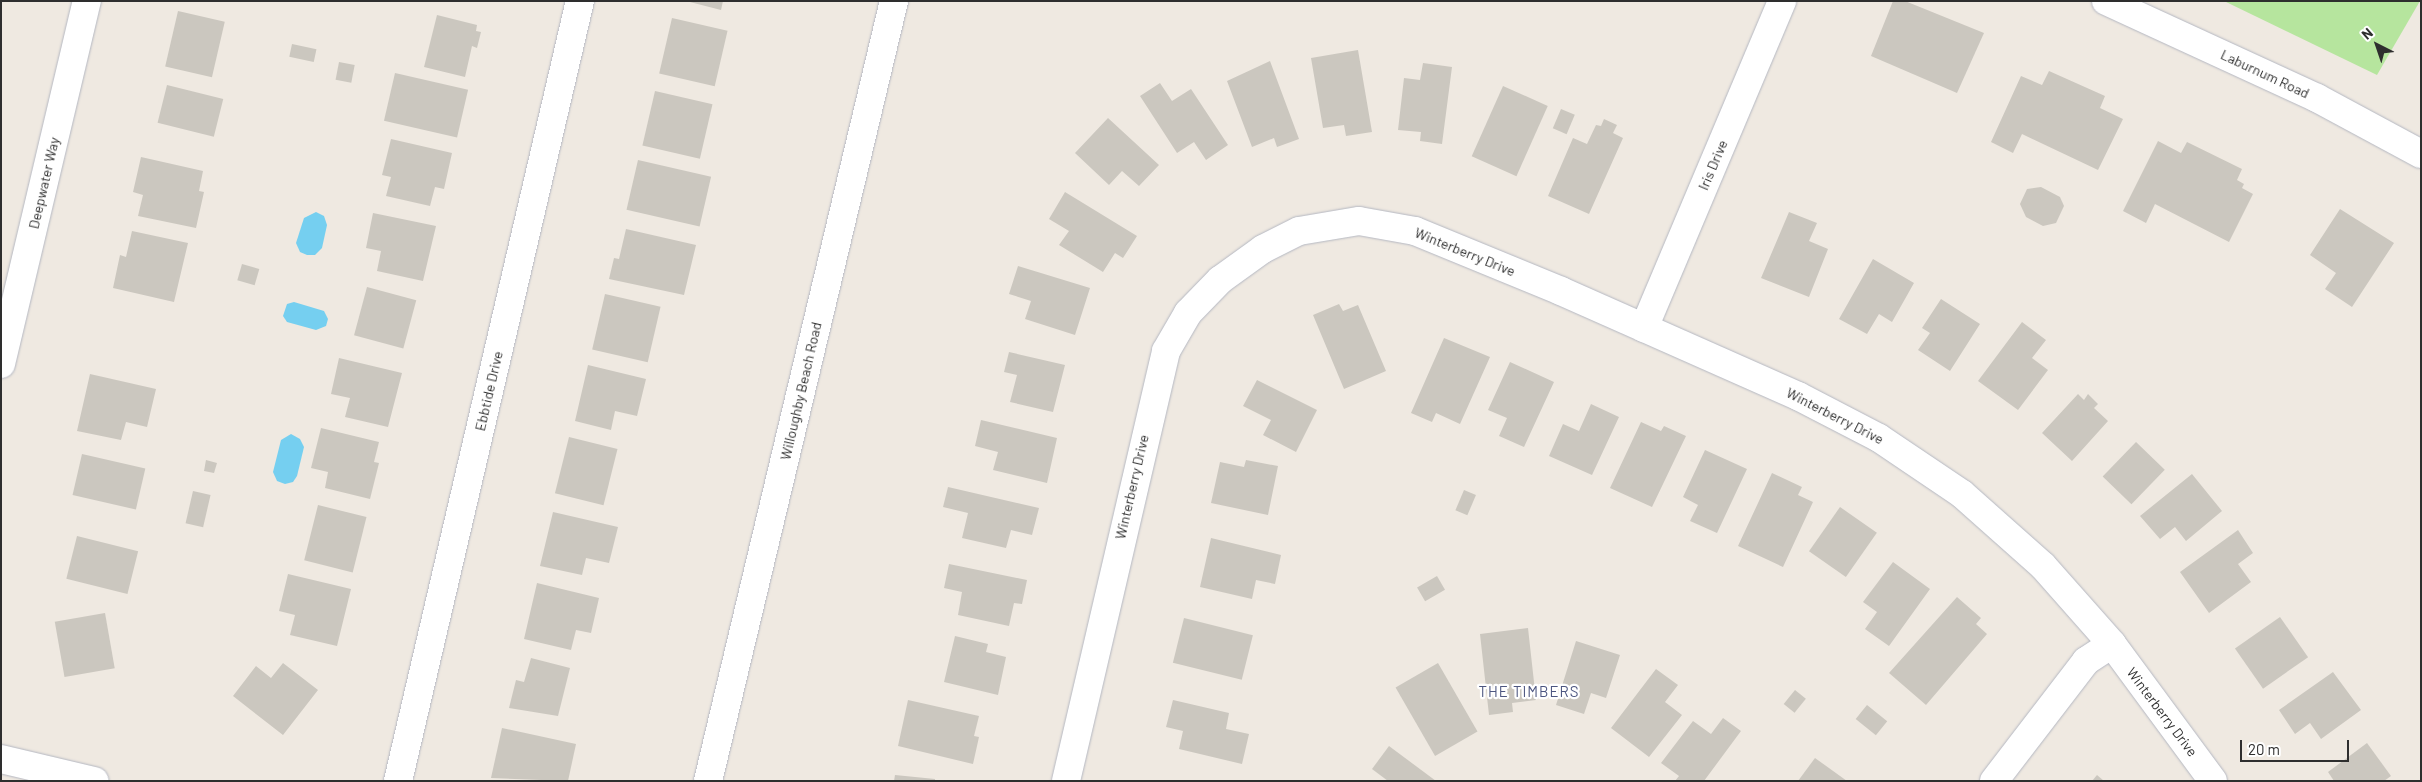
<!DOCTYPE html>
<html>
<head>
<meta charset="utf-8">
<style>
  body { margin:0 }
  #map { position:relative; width:2422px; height:782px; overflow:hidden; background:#efe9e1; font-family:Barlow,sans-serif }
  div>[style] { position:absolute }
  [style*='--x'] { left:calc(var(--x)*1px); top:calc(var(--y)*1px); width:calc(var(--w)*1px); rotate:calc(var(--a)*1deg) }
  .green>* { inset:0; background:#b6e59e }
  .water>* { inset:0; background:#75cff0 }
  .building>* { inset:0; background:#cbc7bf; transform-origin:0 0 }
  .roads { filter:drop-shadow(0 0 1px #b4b7c1) drop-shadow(0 0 1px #b4b7c1) }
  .minor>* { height:28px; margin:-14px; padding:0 14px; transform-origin:14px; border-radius:14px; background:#fff }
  span { translate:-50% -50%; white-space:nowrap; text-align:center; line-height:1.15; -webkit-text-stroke:4.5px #fff; paint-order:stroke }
  .street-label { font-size:14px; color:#2e2e2e }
  .neighbourhood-label { font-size:15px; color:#4d5680; letter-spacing:1px }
  .frame { position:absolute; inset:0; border:2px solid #2e2e2e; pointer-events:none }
  .north { position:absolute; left:2352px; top:20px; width:50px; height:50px; -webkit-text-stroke:4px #fff; paint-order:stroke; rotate:319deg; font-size:14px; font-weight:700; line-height:20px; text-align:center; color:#2e2e2e }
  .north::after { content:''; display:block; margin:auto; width:18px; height:22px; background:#2e2e2e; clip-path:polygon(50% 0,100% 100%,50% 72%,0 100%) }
  .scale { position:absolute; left:2240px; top:740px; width:109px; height:22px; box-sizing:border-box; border:2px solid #2e2e2e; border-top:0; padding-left:6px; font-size:15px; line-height:18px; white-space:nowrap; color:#2e2e2e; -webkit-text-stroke:4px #fff; paint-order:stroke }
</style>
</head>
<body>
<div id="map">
  <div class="green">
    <div style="clip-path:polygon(2224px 1px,2420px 1px,2377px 75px)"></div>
  </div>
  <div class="water">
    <div style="clip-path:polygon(316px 212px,324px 216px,327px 225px,322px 248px,315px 255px,307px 255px,300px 252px,296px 243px,304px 218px)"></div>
    <div style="clip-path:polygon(294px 302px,324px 311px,328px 319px,326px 326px,316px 330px,287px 322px,283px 316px,287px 304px)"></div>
    <div style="clip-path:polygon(291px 434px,300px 439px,304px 447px,297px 476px,293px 482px,285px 484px,277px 481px,273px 472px,281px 440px)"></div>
  </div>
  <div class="building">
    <div style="clip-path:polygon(686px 1px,723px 1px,721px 10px)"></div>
    <div style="clip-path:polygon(1893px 1px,1905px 1px,1984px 33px,1957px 93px,1871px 56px)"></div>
    <div style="left:178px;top:11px;width:48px;height:57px;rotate:13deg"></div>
    <div style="clip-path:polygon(437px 15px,477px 25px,476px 31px,481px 32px,477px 48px,472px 46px,465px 77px,424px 67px)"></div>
    <div style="left:672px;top:18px;width:57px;height:57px;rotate:13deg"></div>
    <div style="left:292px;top:44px;width:25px;height:13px;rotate:12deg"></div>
    <div style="clip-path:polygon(1358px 50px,1372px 132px,1346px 136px,1344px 125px,1323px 128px,1311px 58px)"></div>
    <div style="clip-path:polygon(1270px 61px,1299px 139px,1277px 147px,1274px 138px,1252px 147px,1227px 81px)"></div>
    <div style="left:339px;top:62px;width:16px;height:18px;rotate:11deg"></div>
    <div style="clip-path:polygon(1423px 63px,1452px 67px,1442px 144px,1420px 141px,1421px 132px,1398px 130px,1404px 78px,1420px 80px)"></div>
    <div style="clip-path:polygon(2049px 71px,2105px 96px,2100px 108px,2123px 119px,2098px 170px,2022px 134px,2013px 153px,1991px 142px,2021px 76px,2042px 85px)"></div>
    <div style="left:395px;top:73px;width:75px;height:49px;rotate:13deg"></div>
    <div style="clip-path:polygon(1160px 83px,1172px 101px,1191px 89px,1228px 145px,1206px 160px,1194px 142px,1177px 153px,1140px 96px)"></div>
    <div style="left:167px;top:85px;width:58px;height:39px;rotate:14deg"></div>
    <div style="left:1503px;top:86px;width:49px;height:77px;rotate:24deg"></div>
    <div style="left:655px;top:91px;width:59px;height:56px;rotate:13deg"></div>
    <div style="left:1561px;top:109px;width:15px;height:21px;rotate:23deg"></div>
    <div style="clip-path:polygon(1108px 118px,1159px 165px,1139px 186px,1122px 171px,1109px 185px,1075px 153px)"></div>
    <div style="clip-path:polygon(1604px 119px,1617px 125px,1613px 133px,1623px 138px,1589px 214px,1548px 196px,1573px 138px,1587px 144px,1596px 125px,1601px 126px)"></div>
    <div style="clip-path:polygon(391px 139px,452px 153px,444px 189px,435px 187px,430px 206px,386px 196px,391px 177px,382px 175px)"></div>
    <div style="clip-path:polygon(2158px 141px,2181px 153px,2187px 142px,2242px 169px,2237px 180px,2244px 184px,2242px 188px,2253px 194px,2229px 242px,2155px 204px,2146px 223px,2123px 211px)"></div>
    <div style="clip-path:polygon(141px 157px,203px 171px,199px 191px,204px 192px,196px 228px,138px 216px,143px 195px,133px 192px)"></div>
    <div style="left:638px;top:160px;width:75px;height:51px;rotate:13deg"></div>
    <div style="clip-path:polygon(2041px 187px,2060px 197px,2064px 206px,2056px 223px,2043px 226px,2026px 217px,2020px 204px,2027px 189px)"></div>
    <div style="clip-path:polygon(1065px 192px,1137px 236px,1123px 258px,1115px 253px,1103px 272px,1059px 245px,1069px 231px,1049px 219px)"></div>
    <div style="clip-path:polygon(2340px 209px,2394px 243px,2352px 307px,2325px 289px,2336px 273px,2310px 255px)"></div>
    <div style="clip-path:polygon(1789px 212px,1817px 223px,1809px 241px,1828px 249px,1809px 297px,1761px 278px)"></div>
    <div style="clip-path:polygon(373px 213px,436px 226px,423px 281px,377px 271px,381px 251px,366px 248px)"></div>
    <div style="clip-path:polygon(626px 229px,696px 245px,684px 295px,609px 279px,614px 258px,619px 259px)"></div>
    <div style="clip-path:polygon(132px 231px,188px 243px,174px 302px,113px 288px,120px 255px,126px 257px)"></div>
    <div style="clip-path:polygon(1873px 259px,1914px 283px,1892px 322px,1879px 314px,1867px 334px,1839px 319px)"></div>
    <div style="left:242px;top:264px;width:18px;height:17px;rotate:16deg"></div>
    <div style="clip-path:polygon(1018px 266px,1090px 288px,1075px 335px,1025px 319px,1031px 301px,1009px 294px)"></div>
    <div style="left:367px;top:287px;width:51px;height:50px;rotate:15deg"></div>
    <div style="left:605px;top:294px;width:57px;height:57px;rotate:13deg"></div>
    <div style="clip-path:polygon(1941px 299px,1980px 324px,1950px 371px,1918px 350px,1930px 333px,1922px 328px)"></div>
    <div style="clip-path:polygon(1339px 304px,1343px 311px,1358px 305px,1386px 371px,1344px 389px,1313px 315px)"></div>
    <div style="clip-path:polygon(2022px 322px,2046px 340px,2032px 358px,2048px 370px,2018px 410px,1978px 381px)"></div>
    <div style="clip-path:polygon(1444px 338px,1490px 357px,1460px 424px,1436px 413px,1432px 422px,1411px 413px)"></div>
    <div style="clip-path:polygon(1009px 352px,1065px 365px,1053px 412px,1010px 402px,1017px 375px,1004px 372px)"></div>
    <div style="clip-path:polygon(339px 358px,402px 373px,388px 427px,345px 417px,350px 398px,331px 394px)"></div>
    <div style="clip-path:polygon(1510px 362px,1554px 382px,1524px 447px,1499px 436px,1507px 418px,1488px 410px)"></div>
    <div style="clip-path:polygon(588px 365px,646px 379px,637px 416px,615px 411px,611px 430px,575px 421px)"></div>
    <div style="clip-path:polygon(90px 374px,156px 389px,147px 427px,126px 422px,121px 440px,77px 431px)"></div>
    <div style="clip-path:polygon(1257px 380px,1317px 410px,1296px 452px,1263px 435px,1271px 420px,1243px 406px)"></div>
    <div style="clip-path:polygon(2078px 394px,2084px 400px,2088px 394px,2098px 404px,2094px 408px,2108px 421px,2072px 461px,2042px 433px)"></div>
    <div style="clip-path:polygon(1591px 404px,1619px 417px,1592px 475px,1549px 456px,1563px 424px,1579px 431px)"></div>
    <div style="clip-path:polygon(981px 420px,1057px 438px,1047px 483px,993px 470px,998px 452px,975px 446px)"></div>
    <div style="clip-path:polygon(1641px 422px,1661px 431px,1664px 426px,1686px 436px,1652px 507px,1610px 488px)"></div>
    <div style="clip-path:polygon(321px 428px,379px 442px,374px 462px,379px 463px,370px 499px,325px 488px,328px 472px,311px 468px)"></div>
    <div style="left:569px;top:437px;width:50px;height:58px;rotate:14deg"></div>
    <div style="left:2136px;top:442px;width:40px;height:48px;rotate:44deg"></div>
    <div style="clip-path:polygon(1705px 450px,1747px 469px,1717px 533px,1690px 521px,1698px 505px,1683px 497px)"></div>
    <div style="left:82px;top:454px;width:65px;height:42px;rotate:13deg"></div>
    <div style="clip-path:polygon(206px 460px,217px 463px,214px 473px,204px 471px)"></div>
    <div style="clip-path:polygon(1246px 460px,1278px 466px,1268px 515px,1211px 503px,1220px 462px,1244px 467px)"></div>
    <div style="clip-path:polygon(1772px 473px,1802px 487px,1798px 495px,1813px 502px,1783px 567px,1738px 546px)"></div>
    <div style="clip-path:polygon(2192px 474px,2222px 511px,2186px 541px,2175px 527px,2160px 539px,2140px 516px)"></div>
    <div style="clip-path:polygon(948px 487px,1039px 508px,1032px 535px,1011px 530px,1006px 548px,962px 538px,968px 513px,943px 507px)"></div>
    <div style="left:1464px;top:490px;width:13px;height:22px;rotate:23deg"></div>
    <div style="left:193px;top:491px;width:18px;height:33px;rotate:13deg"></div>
    <div style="left:318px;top:505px;width:50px;height:57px;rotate:14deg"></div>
    <div style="left:1840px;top:507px;width:45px;height:54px;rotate:35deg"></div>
    <div style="clip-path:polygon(553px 512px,618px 527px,609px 563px,586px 558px,582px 575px,540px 566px)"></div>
    <div style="clip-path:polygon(2238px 530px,2253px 553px,2238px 564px,2251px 582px,2209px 613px,2180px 572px)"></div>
    <div style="left:77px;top:536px;width:63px;height:44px;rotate:14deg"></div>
    <div style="clip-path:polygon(1211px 538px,1281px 555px,1275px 584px,1256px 580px,1252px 599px,1200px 587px)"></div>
    <div style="clip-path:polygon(1893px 562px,1930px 589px,1889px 646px,1865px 629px,1877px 612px,1863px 602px)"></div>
    <div style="clip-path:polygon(949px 564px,1027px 580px,1022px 604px,1014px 603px,1009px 626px,958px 615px,962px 592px,944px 588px)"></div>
    <div style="clip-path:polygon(288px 574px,351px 589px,337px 646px,290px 635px,295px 615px,279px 611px)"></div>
    <div style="left:1437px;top:576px;width:16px;height:23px;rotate:60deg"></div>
    <div style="clip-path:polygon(537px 583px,599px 598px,591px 633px,576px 630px,571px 650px,524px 639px)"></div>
    <div style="clip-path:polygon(1957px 597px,1981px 618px,1976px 624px,1987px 634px,1926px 705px,1889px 673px)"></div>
    <div style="left:105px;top:613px;width:56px;height:51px;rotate:80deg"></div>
    <div style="left:2280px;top:617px;width:49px;height:55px;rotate:55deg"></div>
    <div style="left:1184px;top:618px;width:71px;height:46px;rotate:14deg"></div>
    <div style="clip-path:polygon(1528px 628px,1536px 700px,1512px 703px,1513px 712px,1489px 715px,1480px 634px)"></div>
    <div style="clip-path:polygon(955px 636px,988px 644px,986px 652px,1006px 657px,998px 695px,944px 682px)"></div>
    <div style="clip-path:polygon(1576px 641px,1620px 655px,1606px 698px,1591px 693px,1584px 714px,1556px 705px)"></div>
    <div style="clip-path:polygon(531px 658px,570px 668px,558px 716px,509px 708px,516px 680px,524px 682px)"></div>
    <div style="clip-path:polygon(283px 663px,318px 690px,283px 735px,233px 696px,256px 666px,271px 678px)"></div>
    <div style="left:1438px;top:663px;width:79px;height:49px;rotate:60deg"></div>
    <div style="clip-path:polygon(1656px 669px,1678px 685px,1665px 702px,1682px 715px,1649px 757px,1611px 728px)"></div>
    <div style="clip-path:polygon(2333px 672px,2361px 710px,2321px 739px,2310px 723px,2295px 734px,2279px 710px)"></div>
    <div style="left:1795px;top:690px;width:14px;height:18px;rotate:39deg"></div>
    <div style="clip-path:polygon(908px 700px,979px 716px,974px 736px,979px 737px,973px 764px,898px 746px)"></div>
    <div style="clip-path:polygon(1173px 700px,1229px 713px,1226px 729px,1249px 734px,1242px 764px,1179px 749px,1183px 731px,1166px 727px)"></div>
    <div style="left:1867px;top:705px;width:26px;height:18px;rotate:39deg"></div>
    <div style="clip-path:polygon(1723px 718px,1741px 731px,1704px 781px,1675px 781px,1679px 776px,1661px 763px,1693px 721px,1711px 734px)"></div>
    <div style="clip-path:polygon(502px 728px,576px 744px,568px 781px,491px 778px)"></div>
    <div style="clip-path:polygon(2367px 743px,2391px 776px,2384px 781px,2334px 781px,2328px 772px)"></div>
    <div style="clip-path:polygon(1389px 746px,1436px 781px,1388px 781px,1372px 769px)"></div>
    <div style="clip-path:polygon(1815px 758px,1847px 781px,1798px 781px)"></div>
    <div style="clip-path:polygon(895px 775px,935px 779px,935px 781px,894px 781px)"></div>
    <div style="clip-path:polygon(2097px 775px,2104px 781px,2092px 781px)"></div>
  </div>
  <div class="roads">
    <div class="minor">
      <div style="--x:2106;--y:1;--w:232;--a:24.7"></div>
      <div style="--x:2317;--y:98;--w:118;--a:28.3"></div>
      <div style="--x:1644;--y:328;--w:355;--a:-67.1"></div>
      <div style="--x:1;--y:364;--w:373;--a:-76.7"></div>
      <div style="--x:1;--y:759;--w:96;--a:13.3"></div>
      <div style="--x:398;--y:781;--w:801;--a:-76.87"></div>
      <div style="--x:708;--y:781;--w:802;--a:-76.59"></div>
      <div style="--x:1066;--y:781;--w:441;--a:-76.9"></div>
      <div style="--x:1166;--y:351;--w:44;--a:-59.9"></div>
      <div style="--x:1188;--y:313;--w:46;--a:-45.9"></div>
      <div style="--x:1220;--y:280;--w:53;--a:-35.8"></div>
      <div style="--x:1263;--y:249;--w:40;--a:-26.6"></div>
      <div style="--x:1299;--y:231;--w:61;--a:-9.5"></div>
      <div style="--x:1359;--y:221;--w:57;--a:10.1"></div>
      <div style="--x:1415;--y:231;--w:158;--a:22.3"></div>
      <div style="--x:1561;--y:291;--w:259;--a:23.9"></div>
      <div style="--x:1798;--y:396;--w:91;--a:27.4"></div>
      <div style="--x:1879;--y:438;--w:100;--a:34"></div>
      <div style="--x:1962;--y:494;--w:108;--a:41.6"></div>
      <div style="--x:2043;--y:566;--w:104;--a:48.5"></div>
      <div style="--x:2112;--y:644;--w:170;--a:53.6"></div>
      <div style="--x:1994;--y:781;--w:151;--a:-52.5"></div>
      <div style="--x:2086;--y:661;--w:31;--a:-33"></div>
    </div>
  </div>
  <div class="street-label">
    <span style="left:2265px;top:74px;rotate:25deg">Laburnum Road</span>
    <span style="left:1713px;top:165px;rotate:-67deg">Iris Drive</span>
    <span style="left:44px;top:183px;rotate:-77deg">Deepwater Way</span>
    <span style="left:1465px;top:252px;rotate:22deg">Winterberry Drive</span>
    <span style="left:489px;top:391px;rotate:-77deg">Ebbtide Drive</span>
    <span style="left:801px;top:391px;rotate:-77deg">Willoughby Beach Road</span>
    <span style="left:1835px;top:416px;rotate:27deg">Winterberry Drive</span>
    <span style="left:1132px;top:487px;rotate:-77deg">Winterberry Drive</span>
    <span style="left:2162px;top:712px;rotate:53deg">Winterberry Drive</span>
  </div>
  <div class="neighbourhood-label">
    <span style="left:1529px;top:692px">THE TIMBERS</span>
  </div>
  <div class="frame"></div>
  <div class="north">N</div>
  <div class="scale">20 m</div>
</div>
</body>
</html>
